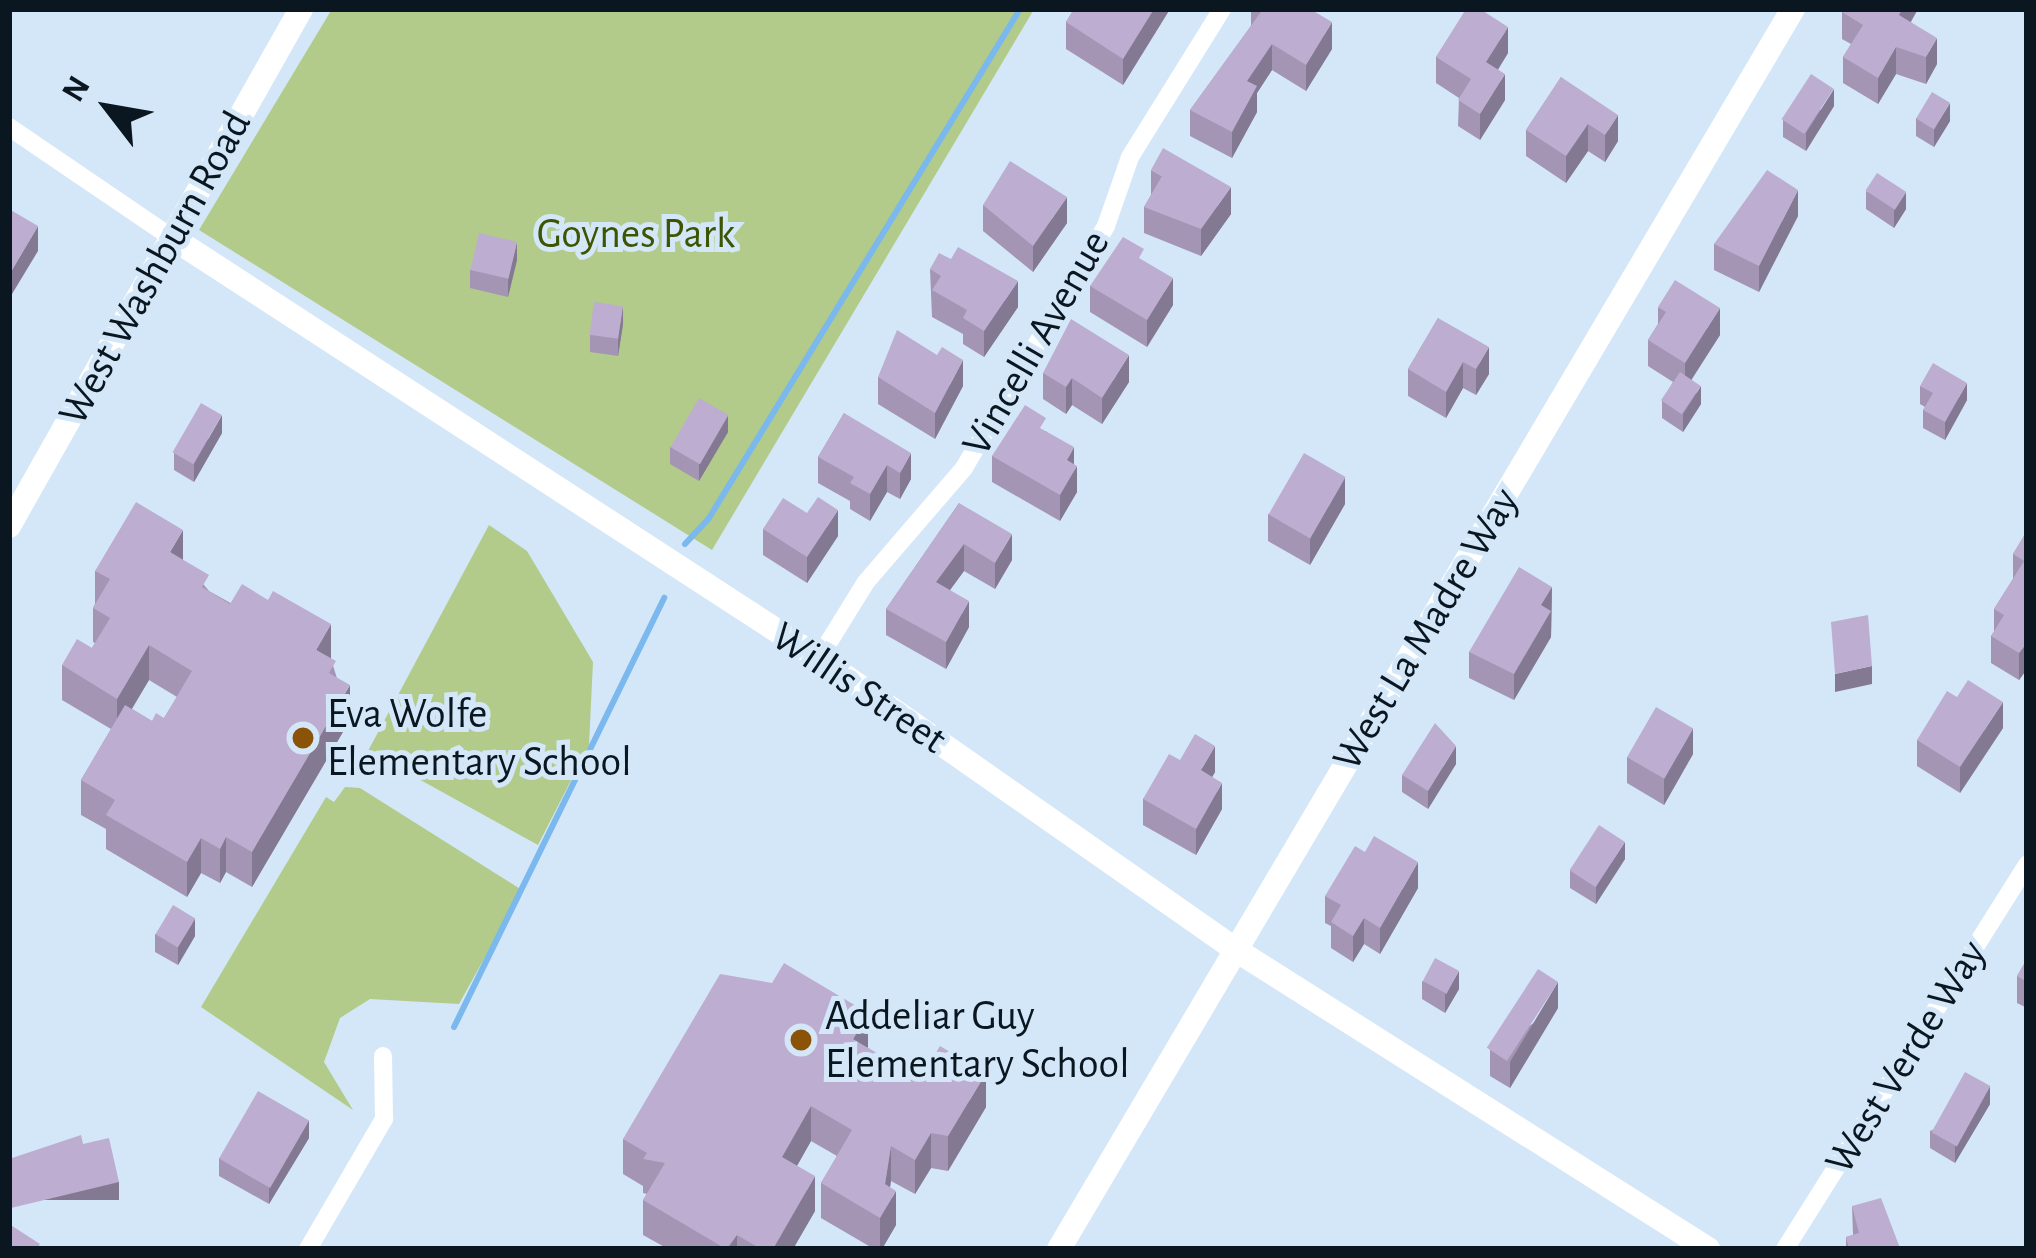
<!DOCTYPE html>
<html>
<head>
<meta charset="utf-8">
<style>
  body { margin:0 }
  #map { position:relative; width:2036px; height:1258px; overflow:hidden; background:#d4e7f8; font-family:"Alegreya Sans",sans-serif }
  div>[style] { position:absolute }
  [style*='--x'] { left:calc(var(--x)*1px); top:calc(var(--y)*1px); width:calc(var(--w)*1px); rotate:calc(var(--a)*1deg) }
  .green>* { inset:0; background:#b2cb8a }
  .stream>* { height:6px; margin:-3px; padding:0 3px; transform-origin:3px; border-radius:3px; background:#7ab8ee }
  .minor>* { height:18px; margin:-9px; padding:0 9px; transform-origin:9px; border-radius:9px; background:#fff }
  .tertiary>* { height:24px; margin:-12px; padding:0 12px; transform-origin:12px; border-radius:12px; background:#fff }
  .wall>* { inset:0; background:#a395b3 }
  .shaded-wall>* { inset:0; background:#847992; transform-origin:0 0 }
  .building>* { inset:0; background:#bdadd0; transform-origin:0 0 }
  .dots>* { width:33px; height:33px; translate:-50% -50%; box-sizing:border-box; border:6px solid #d4e7f8; border-radius:50% }
  span { translate:-50% -50%; white-space:nowrap; text-align:center; line-height:1.15; -webkit-text-stroke:10px #d4e7f8; paint-order:stroke }
  .park-label { font-size:42px; color:#3d5400 }
  .street-label { font-size:42px; color:#0a1620 }
  .poi-label { font-size:42px; color:#0a1620 }
  .left { translate:0 -50%; text-align:left }
  .frame { position:absolute; inset:0; border:12px solid #0a1620; pointer-events:none }
  .north { position:absolute; left:48px; top:48px; width:120px; height:120px; -webkit-text-stroke:9px #d4e7f8; paint-order:stroke; rotate:301deg; font-size:33px; font-weight:700; line-height:48px; text-align:center; color:#0a1620 }
  .north::after { content:''; display:block; margin:auto; width:42px; height:54px; background:#0a1620; clip-path:polygon(50% 0,100% 100%,50% 72%,0 100%) }
</style>
</head>
<body>
<div id="map">
  <div class="green">
    <div style="clip-path:polygon(332px 9px,1031px 9px,1033px 11px,712px 550px,199px 230px)"></div>
    <div style="clip-path:polygon(489px 525px,527px 551px,593px 662px,589px 745px,538px 845px,368px 751px)"></div>
    <div style="clip-path:polygon(345px 787px,360px 788px,522px 890px,459px 1004px,370px 999px,340px 1018px,324px 1062px,353px 1110px,201px 1007px,326px 797px,334px 802px)"></div>
  </div>
  <div class="stream">
    <div style="--x:685;--y:544;--w:35;--a:-47"></div>
    <div style="--x:709;--y:518;--w:596;--a:-58.57"></div>
    <div style="--x:454;--y:1027;--w:478;--a:-63.9"></div>
  </div>
  <div class="minor">
    <div style="--x:9;--y:127;--w:199;--a:34.2"></div>
    <div style="--x:819;--y:658;--w:89;--a:-58.3"></div>
    <div style="--x:866;--y:582;--w:150;--a:-49.3"></div>
    <div style="--x:964;--y:468;--w:281;--a:-59.6"></div>
    <div style="--x:1106;--y:226;--w:73;--a:-70.8"></div>
    <div style="--x:1130;--y:157;--w:174;--a:-58.1"></div>
    <div style="--x:308;--y:1249;--w:151;--a:-59.7"></div>
    <div style="--x:384;--y:1119;--w:63;--a:-90.9"></div>
    <div style="--x:1785;--y:1249;--w:455;--a:-57.8"></div>
  </div>
  <div class="tertiary">
    <div style="--x:174;--y:239;--w:769;--a:33.01"></div>
    <div style="--x:819;--y:658;--w:509;--a:35"></div>
    <div style="--x:1236;--y:950;--w:559;--a:32.35"></div>
    <div style="--x:9;--y:526;--w:594;--a:-60.54"></div>
    <div style="--x:1059;--y:1249;--w:1441;--a:-59.38"></div>
  </div>
  <div class="wall">
    <div style="clip-path:polygon(1074px 9px,1170px 9px,1123px 85px,1066px 49px,1066px 22px)"></div>
    <div style="clip-path:polygon(1251px 9px,1310px 9px,1332px 49px,1306px 91px,1272px 70px,1257px 93px,1257px 112px,1232px 158px,1190px 136px,1190px 110px,1251px 26px)"></div>
    <div style="clip-path:polygon(1460px 9px,1480px 9px,1508px 53px,1498px 70px,1505px 100px,1480px 140px,1458px 126px,1459px 98px,1436px 83px,1436px 57px,1465px 12px)"></div>
    <div style="clip-path:polygon(1844px 9px,1918px 9px,1911px 22px,1937px 64px,1926px 84px,1896px 74px,1878px 104px,1843px 83px,1843px 57px,1851px 44px,1842px 39px,1842px 12px)"></div>
    <div style="clip-path:polygon(1561px 77px,1618px 141px,1605px 162px,1588px 151px,1566px 183px,1526px 156px,1526px 130px)"></div>
    <div style="clip-path:polygon(1834px 106px,1806px 151px,1783px 137px,1783px 120px)"></div>
    <div style="clip-path:polygon(1916px 118px,1950px 121px,1934px 147px,1916px 136px)"></div>
    <div style="clip-path:polygon(1151px 170px,1231px 214px,1201px 256px,1144px 233px,1144px 207px,1151px 195px)"></div>
    <div style="clip-path:polygon(1866px 191px,1906px 209px,1894px 228px,1866px 209px)"></div>
    <div style="clip-path:polygon(983px 205px,1067px 223px,1033px 272px,983px 231px)"></div>
    <div style="clip-path:polygon(1798px 216px,1759px 292px,1714px 270px,1714px 244px)"></div>
    <div style="clip-path:polygon(517px 260px,508px 297px,470px 288px,470px 270px)"></div>
    <div style="clip-path:polygon(1144px 261px,1173px 305px,1147px 347px,1090px 312px,1090px 286px)"></div>
    <div style="clip-path:polygon(930px 269px,1018px 307px,984px 357px,963px 344px,963px 334px,932px 317px)"></div>
    <div style="clip-path:polygon(1658px 307px,1720px 335px,1691px 379px,1701px 404px,1683px 432px,1662px 418px,1662px 401px,1673px 382px,1648px 366px,1648px 340px,1658px 324px)"></div>
    <div style="clip-path:polygon(1438px 318px,1489px 374px,1476px 395px,1463px 388px,1446px 418px,1408px 396px,1408px 369px)"></div>
    <div style="clip-path:polygon(623px 324px,618px 356px,590px 352px,590px 335px)"></div>
    <div style="clip-path:polygon(1043px 373px,1129px 382px,1102px 424px,1072px 405px,1066px 414px,1043px 399px)"></div>
    <div style="clip-path:polygon(878px 377px,963px 386px,935px 439px,878px 404px)"></div>
    <div style="clip-path:polygon(1920px 386px,1967px 400px,1945px 440px,1923px 428px,1923px 410px,1925px 407px,1920px 404px)"></div>
    <div style="clip-path:polygon(844px 413px,911px 479px,900px 499px,887px 492px,870px 521px,850px 509px,850px 501px,818px 483px,818px 457px)"></div>
    <div style="clip-path:polygon(1046px 431px,1074px 464px,1077px 492px,1060px 521px,992px 482px,992px 456px)"></div>
    <div style="clip-path:polygon(728px 432px,699px 481px,670px 464px,670px 447px)"></div>
    <div style="clip-path:polygon(222px 433px,194px 482px,174px 470px,174px 453px)"></div>
    <div style="clip-path:polygon(959px 503px,1012px 560px,995px 589px,964px 571px,950px 590px,969px 627px,946px 669px,886px 635px,886px 609px)"></div>
    <div style="clip-path:polygon(1345px 504px,1310px 565px,1268px 541px,1268px 514px)"></div>
    <div style="clip-path:polygon(807px 513px,838px 536px,807px 583px,763px 555px,763px 529px)"></div>
    <div style="clip-path:polygon(2027px 531px,2027px 669px,2019px 680px,1991px 663px,1991px 636px,1994px 632px,1994px 609px,2013px 579px,2013px 554px)"></div>
    <div style="clip-path:polygon(evenodd,183px 560px,209px 591px,331px 659px,350px 720px,252px 887px,226px 872px,220px 883px,201px 873px,187px 897px,106px 849px,106px 829px,81px 815px,81px 780px,111px 729px,62px 700px,62px 665px,92px 648px,95px 643px,93px 642px,93px 608px,95px 604px,95px 571px,183px 560px,149px 680px,177px 697px,164px 718px,152px 721px,132px 709px,149px 680px)"></div>
    <div style="clip-path:polygon(1552px 587px,1551px 637px,1514px 700px,1469px 678px,1469px 652px)"></div>
    <div style="clip-path:polygon(2003px 728px,1960px 793px,1917px 766px,1917px 740px)"></div>
    <div style="clip-path:polygon(1693px 754px,1664px 805px,1627px 783px,1627px 757px)"></div>
    <div style="clip-path:polygon(1180px 760px,1215px 772px,1212px 777px,1222px 809px,1196px 855px,1143px 825px,1143px 799px)"></div>
    <div style="clip-path:polygon(1456px 764px,1428px 809px,1402px 792px,1402px 775px)"></div>
    <div style="clip-path:polygon(1625px 859px,1596px 904px,1570px 888px,1570px 870px)"></div>
    <div style="clip-path:polygon(1418px 888px,1380px 954px,1364px 944px,1353px 962px,1331px 948px,1331px 926px,1325px 923px,1325px 896px)"></div>
    <div style="clip-path:polygon(155px 934px,195px 936px,178px 965px,155px 952px)"></div>
    <div style="clip-path:polygon(2027px 959px,2027px 1008px,2017px 1003px,2017px 976px)"></div>
    <div style="clip-path:polygon(1422px 981px,1459px 989px,1445px 1013px,1422px 999px)"></div>
    <div style="clip-path:polygon(1558px 1008px,1510px 1088px,1490px 1076px,1490px 1050px)"></div>
    <div style="clip-path:polygon(868px 1048px,920px 1079px,986px 1107px,948px 1171px,931px 1168px,915px 1194px,891px 1181px,890px 1187px,896px 1225px,882px 1249px,874px 1249px,821px 1218px,821px 1183px,837px 1156px,811px 1141px,797px 1166px,815px 1211px,793px 1249px,668px 1249px,643px 1235px,643px 1200px,647px 1194px,643px 1193px,643px 1186px,623px 1174px,623px 1139px)"></div>
    <div style="clip-path:polygon(1990px 1104px,1955px 1163px,1930px 1148px,1930px 1131px)"></div>
    <div style="clip-path:polygon(309px 1138px,269px 1204px,219px 1176px,219px 1158px)"></div>
    <div style="clip-path:polygon(1852px 1206px,1900px 1249px,1846px 1249px,1846px 1237px,1853px 1235px)"></div>
  </div>
  <div class="shaded-wall">
    <div style="clip-path:polygon(1154px 9px,1170px 9px,1123px 85px,1123px 59px)"></div>
    <div style="clip-path:polygon(1902px 9px,1918px 9px,1899px 41px,1899px 15px)"></div>
    <div style="clip-path:polygon(1332px 22px,1332px 49px,1306px 91px,1306px 65px)"></div>
    <div style="clip-path:polygon(1508px 27px,1508px 53px,1486px 88px,1486px 62px)"></div>
    <div style="clip-path:polygon(1937px 38px,1937px 64px,1926px 84px,1926px 57px)"></div>
    <div style="clip-path:polygon(1272px 44px,1272px 70px,1257px 93px,1257px 112px,1232px 158px,1232px 132px,1247px 81px)"></div>
    <div style="clip-path:polygon(1896px 47px,1896px 74px,1878px 104px,1878px 78px)"></div>
    <div style="clip-path:polygon(1505px 74px,1505px 100px,1480px 140px,1480px 114px)"></div>
    <div style="clip-path:polygon(1834px 89px,1834px 106px,1806px 151px,1806px 133px)"></div>
    <div style="clip-path:polygon(1950px 103px,1950px 121px,1934px 147px,1934px 129px)"></div>
    <div style="clip-path:polygon(1618px 115px,1618px 141px,1605px 162px,1605px 135px)"></div>
    <div style="clip-path:polygon(1588px 124px,1588px 151px,1566px 183px,1566px 156px)"></div>
    <div style="clip-path:polygon(1231px 187px,1231px 214px,1201px 256px,1201px 229px)"></div>
    <div style="clip-path:polygon(1798px 190px,1798px 216px,1759px 292px,1759px 266px)"></div>
    <div style="clip-path:polygon(1906px 192px,1906px 209px,1894px 228px,1894px 210px)"></div>
    <div style="clip-path:polygon(1067px 197px,1067px 223px,1033px 272px,1033px 246px)"></div>
    <div style="clip-path:polygon(38px 226px,38px 251px,9px 299px,9px 275px)"></div>
    <div style="clip-path:polygon(517px 242px,517px 260px,508px 297px,508px 279px)"></div>
    <div style="clip-path:polygon(1173px 278px,1173px 305px,1147px 347px,1147px 320px)"></div>
    <div style="clip-path:polygon(1018px 281px,1018px 307px,984px 357px,984px 331px)"></div>
    <div style="clip-path:polygon(623px 306px,623px 324px,618px 356px,618px 338px)"></div>
    <div style="clip-path:polygon(1720px 308px,1720px 335px,1685px 390px,1685px 363px)"></div>
    <div style="clip-path:polygon(1489px 347px,1489px 374px,1476px 395px,1476px 369px)"></div>
    <div style="clip-path:polygon(1129px 355px,1129px 382px,1102px 424px,1102px 398px)"></div>
    <div style="clip-path:polygon(963px 360px,963px 386px,935px 439px,935px 413px)"></div>
    <div style="clip-path:polygon(1463px 362px,1463px 388px,1446px 418px,1446px 392px)"></div>
    <div style="clip-path:polygon(1072px 378px,1072px 405px,1066px 414px,1066px 387px)"></div>
    <div style="clip-path:polygon(1967px 383px,1967px 400px,1945px 440px,1945px 422px)"></div>
    <div style="clip-path:polygon(1701px 386px,1701px 404px,1683px 432px,1683px 414px)"></div>
    <div style="clip-path:polygon(222px 415px,222px 433px,194px 482px,194px 464px)"></div>
    <div style="clip-path:polygon(728px 415px,728px 432px,699px 481px,699px 463px)"></div>
    <div style="clip-path:polygon(1074px 447px,1074px 471px,1077px 466px,1077px 492px,1060px 521px,1060px 495px,1067px 460px)"></div>
    <div style="clip-path:polygon(911px 453px,911px 479px,900px 499px,900px 473px)"></div>
    <div style="clip-path:polygon(887px 465px,887px 492px,870px 521px,870px 494px)"></div>
    <div style="clip-path:polygon(1345px 477px,1345px 504px,1310px 565px,1310px 539px)"></div>
    <div style="clip-path:polygon(838px 510px,838px 536px,807px 583px,807px 557px)"></div>
    <div style="clip-path:polygon(183px 530px,183px 565px,170px 552px)"></div>
    <div style="clip-path:polygon(1012px 534px,1012px 560px,995px 589px,995px 563px)"></div>
    <div style="clip-path:polygon(964px 544px,964px 571px,936px 609px,936px 582px)"></div>
    <div style="clip-path:polygon(1552px 587px,1551px 637px,1514px 700px,1514px 674px,1541px 605px)"></div>
    <div style="clip-path:polygon(969px 601px,969px 627px,946px 669px,946px 642px)"></div>
    <div style="clip-path:polygon(331px 624px,331px 659px,316px 650px)"></div>
    <div style="clip-path:polygon(2027px 643px,2027px 669px,2019px 680px,2019px 653px)"></div>
    <div style="clip-path:polygon(149px 645px,149px 680px,117px 733px,117px 699px)"></div>
    <div style="clip-path:polygon(1872px 666px,1872px 684px,1835px 692px,1835px 674px)"></div>
    <div style="clip-path:polygon(350px 685px,350px 720px,252px 887px,252px 852px)"></div>
    <div style="clip-path:polygon(2003px 702px,2003px 728px,1960px 793px,1960px 767px)"></div>
    <div style="clip-path:polygon(1693px 728px,1693px 754px,1664px 805px,1664px 779px)"></div>
    <div style="clip-path:polygon(1215px 746px,1215px 772px,1201px 797px,1201px 770px)"></div>
    <div style="clip-path:polygon(1456px 746px,1456px 764px,1428px 809px,1428px 791px)"></div>
    <div style="clip-path:polygon(1222px 783px,1222px 809px,1196px 855px,1196px 829px)"></div>
    <div style="clip-path:polygon(226px 837px,226px 872px,220px 883px,220px 849px)"></div>
    <div style="clip-path:polygon(201px 838px,201px 873px,187px 897px,187px 862px)"></div>
    <div style="clip-path:polygon(1625px 842px,1625px 859px,1596px 904px,1596px 886px)"></div>
    <div style="clip-path:polygon(1418px 862px,1418px 888px,1380px 954px,1380px 928px)"></div>
    <div style="clip-path:polygon(195px 918px,195px 936px,178px 965px,178px 947px)"></div>
    <div style="clip-path:polygon(1364px 918px,1364px 944px,1353px 962px,1353px 936px)"></div>
    <div style="clip-path:polygon(1459px 971px,1459px 989px,1445px 1013px,1445px 995px)"></div>
    <div style="clip-path:polygon(1558px 982px,1558px 1008px,1510px 1088px,1510px 1062px)"></div>
    <div style="clip-path:polygon(868px 1013px,868px 1047px,853px 1074px,853px 1039px)"></div>
    <div style="clip-path:polygon(986px 1073px,986px 1107px,948px 1171px,948px 1136px)"></div>
    <div style="clip-path:polygon(1990px 1086px,1990px 1104px,1955px 1163px,1955px 1145px)"></div>
    <div style="clip-path:polygon(811px 1106px,811px 1141px,782px 1192px,782px 1157px)"></div>
    <div style="clip-path:polygon(309px 1120px,309px 1138px,269px 1204px,269px 1187px)"></div>
    <div style="clip-path:polygon(931px 1133px,931px 1168px,915px 1194px,915px 1160px)"></div>
    <div style="clip-path:polygon(891px 1146px,891px 1181px,887px 1206px,896px 1191px,896px 1225px,882px 1249px,880px 1249px,880px 1218px)"></div>
    <div style="clip-path:polygon(815px 1176px,815px 1211px,793px 1249px,773px 1249px)"></div>
    <div style="left:119px;top:1182px;width:18px;height:111px;rotate:90deg"></div>
    <div style="clip-path:polygon(737px 1235px,737px 1249px,728px 1249px)"></div>
  </div>
  <div class="building">
    <div style="clip-path:polygon(1074px 9px,1154px 9px,1123px 59px,1066px 22px)"></div>
    <div style="clip-path:polygon(1263px 9px,1310px 9px,1332px 22px,1306px 65px,1272px 44px,1247px 81px,1257px 86px,1232px 132px,1190px 110px)"></div>
    <div style="clip-path:polygon(1466px 9px,1480px 9px,1508px 27px,1486px 62px,1505px 74px,1480px 114px,1458px 100px,1471px 79px,1436px 57px)"></div>
    <div style="clip-path:polygon(1844px 9px,1902px 9px,1899px 15px,1937px 38px,1926px 57px,1896px 47px,1878px 78px,1843px 57px,1863px 25px,1842px 12px)"></div>
    <div style="left:1811px;top:74px;width:27px;height:54px;rotate:33deg"></div>
    <div style="clip-path:polygon(1561px 77px,1618px 115px,1605px 135px,1588px 124px,1566px 156px,1526px 130px)"></div>
    <div style="left:1932px;top:92px;width:21px;height:31px;rotate:31deg"></div>
    <div style="clip-path:polygon(1163px 148px,1231px 187px,1201px 229px,1144px 207px,1162px 176px,1151px 170px)"></div>
    <div style="clip-path:polygon(1010px 161px,1067px 197px,1033px 246px,983px 205px)"></div>
    <div style="clip-path:polygon(1767px 170px,1798px 190px,1759px 266px,1714px 244px)"></div>
    <div style="left:1877px;top:173px;width:35px;height:21px;rotate:33deg"></div>
    <div style="clip-path:polygon(9px 209px,38px 226px,9px 275px)"></div>
    <div style="left:479px;top:233px;width:39px;height:38px;rotate:13deg"></div>
    <div style="clip-path:polygon(1123px 237px,1144px 249px,1139px 258px,1173px 278px,1147px 320px,1090px 286px)"></div>
    <div style="clip-path:polygon(958px 247px,1018px 281px,984px 331px,963px 318px,967px 310px,932px 290px,941px 276px,930px 269px,939px 253px,951px 259px)"></div>
    <div style="clip-path:polygon(1675px 280px,1720px 308px,1685px 363px,1648px 340px,1666px 312px,1658px 307px)"></div>
    <div style="left:594px;top:302px;width:29px;height:33px;rotate:8deg"></div>
    <div style="clip-path:polygon(1438px 318px,1489px 347px,1476px 369px,1463px 362px,1446px 392px,1408px 369px)"></div>
    <div style="clip-path:polygon(1071px 319px,1129px 355px,1102px 398px,1072px 378px,1066px 387px,1043px 373px)"></div>
    <div style="clip-path:polygon(897px 330px,937px 355px,942px 347px,963px 360px,935px 413px,878px 377px)"></div>
    <div style="clip-path:polygon(1933px 363px,1967px 383px,1945px 422px,1923px 410px,1933px 393px,1920px 386px)"></div>
    <div style="left:1680px;top:372px;width:25px;height:34px;rotate:34deg"></div>
    <div style="left:699px;top:398px;width:34px;height:57px;rotate:30deg"></div>
    <div style="left:201px;top:403px;width:24px;height:57px;rotate:30deg"></div>
    <div style="clip-path:polygon(1025px 405px,1046px 418px,1040px 428px,1074px 447px,1067px 460px,1077px 466px,1060px 495px,992px 456px)"></div>
    <div style="clip-path:polygon(844px 413px,911px 453px,900px 473px,887px 465px,870px 494px,850px 483px,854px 477px,818px 457px)"></div>
    <div style="left:1304px;top:453px;width:48px;height:71px;rotate:30deg"></div>
    <div style="clip-path:polygon(818px 497px,838px 510px,807px 557px,763px 529px,783px 498px,807px 513px)"></div>
    <div style="clip-path:polygon(136px 502px,183px 530px,170px 552px,209px 575px,202px 587px,230px 604px,242px 584px,268px 600px,273px 591px,331px 624px,316px 650px,336px 661px,329px 673px,350px 685px,252px 852px,226px 837px,220px 849px,201px 838px,187px 862px,106px 815px,115px 800px,81px 780px,125px 705px,152px 721px,156px 713px,164px 718px,192px 671px,149px 645px,117px 699px,62px 665px,77px 639px,92px 648px,110px 618px,93px 608px,110px 579px,95px 571px)"></div>
    <div style="clip-path:polygon(959px 503px,1012px 534px,995px 563px,964px 544px,936px 582px,969px 601px,946px 642px,886px 609px)"></div>
    <div style="clip-path:polygon(2027px 531px,2027px 643px,2019px 653px,1991px 636px,2004px 615px,1994px 609px,2024px 561px,2013px 554px)"></div>
    <div style="clip-path:polygon(1519px 567px,1552px 587px,1541px 605px,1551px 611px,1514px 674px,1469px 652px)"></div>
    <div style="clip-path:polygon(1868px 615px,1872px 666px,1835px 674px,1831px 622px)"></div>
    <div style="clip-path:polygon(1968px 680px,2003px 702px,1960px 767px,1917px 740px,1947px 691px,1957px 697px)"></div>
    <div style="left:1656px;top:707px;width:43px;height:58px;rotate:30deg"></div>
    <div style="clip-path:polygon(1435px 723px,1456px 746px,1428px 791px,1402px 775px)"></div>
    <div style="clip-path:polygon(1195px 734px,1215px 746px,1201px 770px,1222px 783px,1196px 829px,1143px 799px,1169px 754px,1180px 760px)"></div>
    <div style="left:1599px;top:825px;width:31px;height:54px;rotate:33deg"></div>
    <div style="clip-path:polygon(1374px 836px,1418px 862px,1380px 928px,1364px 918px,1353px 936px,1331px 922px,1341px 905px,1325px 896px,1355px 846px,1365px 852px)"></div>
    <div style="left:173px;top:905px;width:26px;height:34px;rotate:31deg"></div>
    <div style="left:1435px;top:958px;width:27px;height:26px;rotate:28deg"></div>
    <div style="clip-path:polygon(2027px 959px,2027px 982px,2017px 976px)"></div>
    <div style="clip-path:polygon(784px 963px,868px 1013px,853px 1039px,920px 1079px,940px 1046px,986px 1073px,948px 1136px,931px 1133px,915px 1160px,891px 1146px,885px 1184px,896px 1191px,880px 1218px,821px 1183px,852px 1130px,811px 1106px,782px 1157px,815px 1176px,773px 1249px,761px 1249px,737px 1235px,726px 1249px,643px 1200px,665px 1163px,643px 1159px,647px 1153px,623px 1139px,720px 974px,772px 983px)"></div>
    <div style="left:1538px;top:969px;width:24px;height:94px;rotate:33deg"></div>
    <div style="left:1965px;top:1072px;width:29px;height:69px;rotate:29deg"></div>
    <div style="left:258px;top:1091px;width:59px;height:78px;rotate:30deg"></div>
    <div style="clip-path:polygon(81px 1135px,83px 1144px,109px 1138px,119px 1182px,11px 1208px,9px 1159px)"></div>
    <div style="clip-path:polygon(1881px 1198px,1900px 1248px,1849px 1249px,1846px 1237px,1859px 1233px,1852px 1206px)"></div>
    <div style="clip-path:polygon(9px 1224px,40px 1244px,37px 1249px,9px 1249px)"></div>
  </div>
  <div class="dots">
    <div style="left:303px;top:738px;background:#8b5307"></div>
    <div style="left:801px;top:1040px;background:#8b5307"></div>
  </div>
  <div class="park-label">
    <span style="left:636px;top:234px">Goynes Park</span>
  </div>
  <div class="street-label">
    <span style="left:155px;top:268px;rotate:-61deg">West Washburn Road</span>
    <span style="left:1036px;top:343px;rotate:-60deg">Vincelli Avenue</span>
    <span style="left:1426px;top:629px;rotate:-59deg">West La Madre Way</span>
    <span style="left:859px;top:688px;rotate:34deg">Willis Street</span>
    <span style="left:1906px;top:1057px;rotate:-58deg">West Verde Way</span>
  </div>
  <div class="poi-label">
    <span class="left" style="left:327px;top:738px">Eva Wolfe<br>Elementary School</span>
    <span class="left" style="left:825px;top:1040px">Addeliar Guy<br>Elementary School</span>
  </div>
  <div class="frame"></div>
  <div class="north">N</div>
</div>
</body>
</html>
